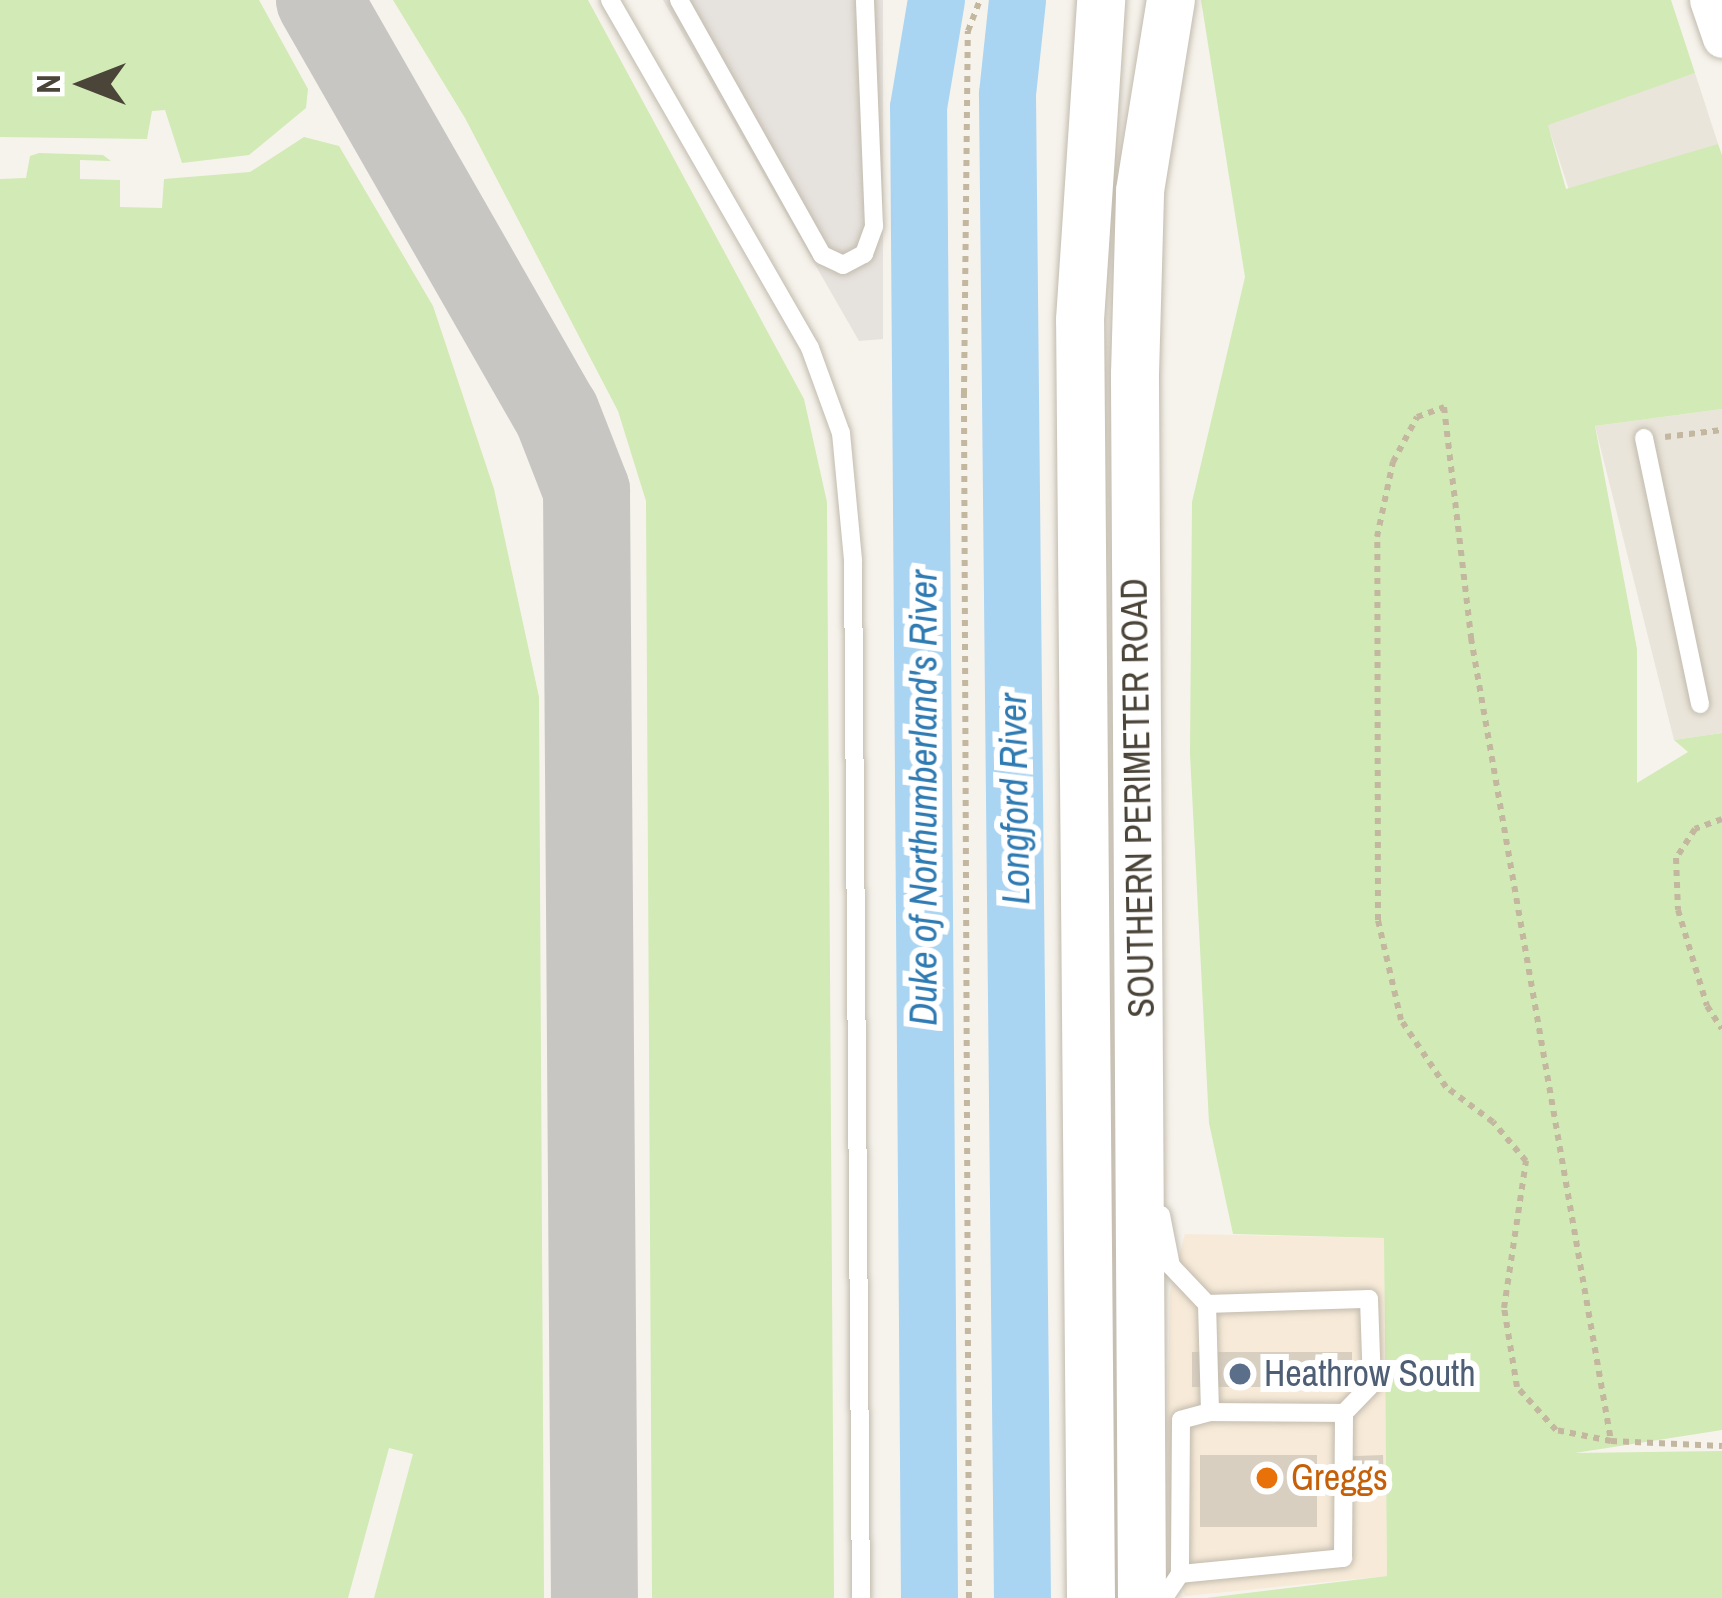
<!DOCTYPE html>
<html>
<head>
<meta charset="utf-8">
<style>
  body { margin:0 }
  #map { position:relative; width:1722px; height:1598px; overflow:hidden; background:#f6f3ec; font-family:"Archivo Narrow",sans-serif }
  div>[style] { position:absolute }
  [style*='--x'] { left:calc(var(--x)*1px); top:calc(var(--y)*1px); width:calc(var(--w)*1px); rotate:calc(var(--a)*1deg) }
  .residential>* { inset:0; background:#eae5da; transform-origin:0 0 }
  .commercial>* { inset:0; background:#f7ead8 }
  .industrial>* { inset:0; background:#e6e2dd }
  .green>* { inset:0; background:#d2eab5 }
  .river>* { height:57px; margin:-28.5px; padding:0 28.5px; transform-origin:28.5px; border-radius:28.5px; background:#a9d4f2 }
  .taxiway>* { height:87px; margin:-43.5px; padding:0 43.5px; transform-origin:43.5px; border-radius:43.5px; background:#c8c6c3 }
  .building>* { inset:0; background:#d8cfc1; transform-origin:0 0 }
  .path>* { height:6px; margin-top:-3px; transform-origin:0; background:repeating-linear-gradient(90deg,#c4b79f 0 6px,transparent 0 12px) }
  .roads { filter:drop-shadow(0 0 3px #c2bbae) drop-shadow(0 0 3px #c2bbae) }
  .service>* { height:18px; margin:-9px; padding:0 9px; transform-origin:9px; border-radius:9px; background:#fff }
  .minor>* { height:39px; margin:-19.5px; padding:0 19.5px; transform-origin:19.5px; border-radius:19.5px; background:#fff }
  .tertiary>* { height:48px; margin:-24px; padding:0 24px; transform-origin:24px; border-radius:24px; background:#fff }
  .dots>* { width:33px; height:33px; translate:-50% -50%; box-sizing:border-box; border:6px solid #fff; border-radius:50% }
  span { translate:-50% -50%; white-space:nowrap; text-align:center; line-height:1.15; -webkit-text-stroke:12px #fff; paint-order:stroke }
  .street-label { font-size:36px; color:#4b4439 }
  .service-label { font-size:36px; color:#4e5e75 }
  .left { translate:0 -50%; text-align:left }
  .food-label { font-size:36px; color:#c56008 }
  .water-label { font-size:39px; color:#2e7ab2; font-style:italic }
  .north { position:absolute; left:24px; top:24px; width:120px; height:120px; -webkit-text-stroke:9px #fff; paint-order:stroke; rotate:270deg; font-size:33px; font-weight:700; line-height:48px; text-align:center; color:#4b4439 }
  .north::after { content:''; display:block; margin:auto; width:42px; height:54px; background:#4b4439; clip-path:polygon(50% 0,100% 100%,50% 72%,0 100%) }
</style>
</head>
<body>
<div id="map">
  <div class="residential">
    <div style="left:1695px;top:73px;width:75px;height:156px;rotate:72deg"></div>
    <div style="clip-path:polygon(1722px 409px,1722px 733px,1674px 740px,1595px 426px)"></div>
  </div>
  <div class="commercial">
    <div style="clip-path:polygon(1185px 1234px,1384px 1238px,1387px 1576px,1185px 1596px,1170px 1548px,1167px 1426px,1170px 1292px)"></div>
  </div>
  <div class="industrial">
    <div style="clip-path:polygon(663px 0,883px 0,883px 339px,859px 341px)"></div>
  </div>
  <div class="green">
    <div style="clip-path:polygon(0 0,259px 0,308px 89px,306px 108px,249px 155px,182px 163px,165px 110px,152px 111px,147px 139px,0 137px)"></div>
    <div style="clip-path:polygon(393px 0,588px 0,804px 399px,827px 502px,834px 1598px,652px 1598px,646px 501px,618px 411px,465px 118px)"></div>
    <div style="clip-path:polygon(1201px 0,1671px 0,1695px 73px,1548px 125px,1566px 189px,1718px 144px,1722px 155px,1722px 409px,1595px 426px,1637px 649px,1637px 783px,1688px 752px,1674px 740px,1722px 733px,1722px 1430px,1575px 1453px,1722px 1451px,1722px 1598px,1206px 1598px,1387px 1576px,1384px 1238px,1233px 1234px,1209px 1123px,1190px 754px,1192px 502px,1245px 277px)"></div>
    <div style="clip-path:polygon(304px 137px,339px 146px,433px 306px,494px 489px,539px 697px,544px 1598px,374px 1598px,413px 1454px,389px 1448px,348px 1598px,0 1598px,0 179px,26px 178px,30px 156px,39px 153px,103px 155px,111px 161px,80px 160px,80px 179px,120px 180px,120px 207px,162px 208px,164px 179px,250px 172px)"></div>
  </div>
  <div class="river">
    <div style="--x:1017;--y:0;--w:95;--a:96.1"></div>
    <div style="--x:1007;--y:94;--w:1504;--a:89.43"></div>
    <div style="--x:929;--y:1598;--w:1491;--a:-90.42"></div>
    <div style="--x:918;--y:107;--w:109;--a:-80.5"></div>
  </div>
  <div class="taxiway">
    <div style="--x:319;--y:0;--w:476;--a:60.2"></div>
    <div style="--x:556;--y:413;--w:83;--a:68.7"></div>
    <div style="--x:586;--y:490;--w:1108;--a:89.59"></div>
  </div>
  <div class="building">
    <div style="left:1352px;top:1352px;width:35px;height:160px;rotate:90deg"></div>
    <div style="left:1200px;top:1455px;width:117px;height:72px"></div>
    <div style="left:1383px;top:1455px;width:36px;height:33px;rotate:88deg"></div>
  </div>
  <div class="path">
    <div style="--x:1665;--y:437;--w:57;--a:-7"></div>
    <div style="--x:1722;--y:819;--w:29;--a:160"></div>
    <div style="--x:1695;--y:829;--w:35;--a:123"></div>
    <div style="--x:1676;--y:858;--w:52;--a:87.8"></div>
    <div style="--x:1678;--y:910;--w:100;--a:73.2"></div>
    <div style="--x:1707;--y:1006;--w:27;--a:57"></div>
    <div style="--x:1611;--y:1441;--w:56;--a:-168.7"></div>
    <div style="--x:1556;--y:1430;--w:58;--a:-132.2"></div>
    <div style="--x:1517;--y:1387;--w:80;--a:-99.3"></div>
    <div style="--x:1504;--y:1308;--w:149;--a:-81.5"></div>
    <div style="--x:1526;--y:1161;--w:51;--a:-130.2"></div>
    <div style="--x:1493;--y:1122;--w:59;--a:-143.3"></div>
    <div style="--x:1446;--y:1087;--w:81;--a:-123.9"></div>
    <div style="--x:1401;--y:1020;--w:103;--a:-103"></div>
    <div style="--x:1378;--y:920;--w:383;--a:-90.1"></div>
    <div style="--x:1377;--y:537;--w:77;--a:-78"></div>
    <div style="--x:1393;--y:462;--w:51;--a:-61.9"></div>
    <div style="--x:1417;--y:417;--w:29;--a:-20"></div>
    <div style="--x:1444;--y:407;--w:233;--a:83.3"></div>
    <div style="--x:1471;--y:638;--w:815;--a:80.11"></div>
    <div style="--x:1611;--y:1441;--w:111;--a:2.6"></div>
    <div style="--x:969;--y:1598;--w:1204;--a:-90.24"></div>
    <div style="--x:964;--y:394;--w:363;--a:-89.4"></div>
    <div style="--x:968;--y:31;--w:33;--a:-69"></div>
  </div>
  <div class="roads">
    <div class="service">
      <div style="--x:610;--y:0;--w:401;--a:60.1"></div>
      <div style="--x:810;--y:348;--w:90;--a:70"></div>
      <div style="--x:841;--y:433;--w:129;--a:84.6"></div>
      <div style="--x:853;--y:561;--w:1037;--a:89.56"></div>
      <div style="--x:679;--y:0;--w:292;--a:60.7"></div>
      <div style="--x:822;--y:255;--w:23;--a:25"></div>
      <div style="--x:843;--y:265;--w:24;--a:-28"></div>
      <div style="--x:864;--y:254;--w:30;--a:-70"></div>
      <div style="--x:874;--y:226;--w:226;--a:-92.3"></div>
      <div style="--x:1644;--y:438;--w:272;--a:78.1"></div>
      <div style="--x:1161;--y:1215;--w:52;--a:78.9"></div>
      <div style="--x:1171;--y:1266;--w:52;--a:46.5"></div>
      <div style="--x:1207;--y:1304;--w:108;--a:88.4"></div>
      <div style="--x:1210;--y:1412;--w:30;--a:165"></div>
      <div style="--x:1181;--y:1420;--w:154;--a:90.4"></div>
      <div style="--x:1180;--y:1574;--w:29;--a:124"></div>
      <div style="--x:1207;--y:1304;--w:162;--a:-1.8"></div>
      <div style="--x:1369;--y:1299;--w:85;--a:88"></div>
      <div style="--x:1372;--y:1384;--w:40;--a:134"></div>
      <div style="--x:1180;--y:1574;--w:164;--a:-5.6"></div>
      <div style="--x:1343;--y:1558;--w:145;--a:-89.6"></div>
      <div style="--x:1344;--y:1413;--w:134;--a:-179.6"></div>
    </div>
    <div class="minor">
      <div style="--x:1709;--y:0;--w:40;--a:71.1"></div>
    </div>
    <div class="tertiary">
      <div style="--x:1091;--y:1598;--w:1278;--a:-90.49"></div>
      <div style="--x:1080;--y:320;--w:321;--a:-86.2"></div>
      <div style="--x:1142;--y:1598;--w:1224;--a:-90.33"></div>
      <div style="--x:1135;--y:374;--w:183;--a:-88.4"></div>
      <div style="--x:1140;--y:191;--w:193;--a:-80.8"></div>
    </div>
  </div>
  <div class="dots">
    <div style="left:1240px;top:1374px;background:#5c6f8a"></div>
    <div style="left:1267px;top:1478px;background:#e8710a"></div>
  </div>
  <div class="street-label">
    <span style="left:1138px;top:798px;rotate:-91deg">SOUTHERN PERIMETER ROAD</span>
  </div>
  <div class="service-label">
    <span class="left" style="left:1264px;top:1374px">Heathrow South</span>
  </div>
  <div class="food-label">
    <span class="left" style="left:1291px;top:1478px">Greggs</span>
  </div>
  <div class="water-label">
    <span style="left:923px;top:798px;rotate:-90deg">Duke of Northumberland's River</span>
    <span style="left:1014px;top:799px;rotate:-91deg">Longford River</span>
  </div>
  <div class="north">N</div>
</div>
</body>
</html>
